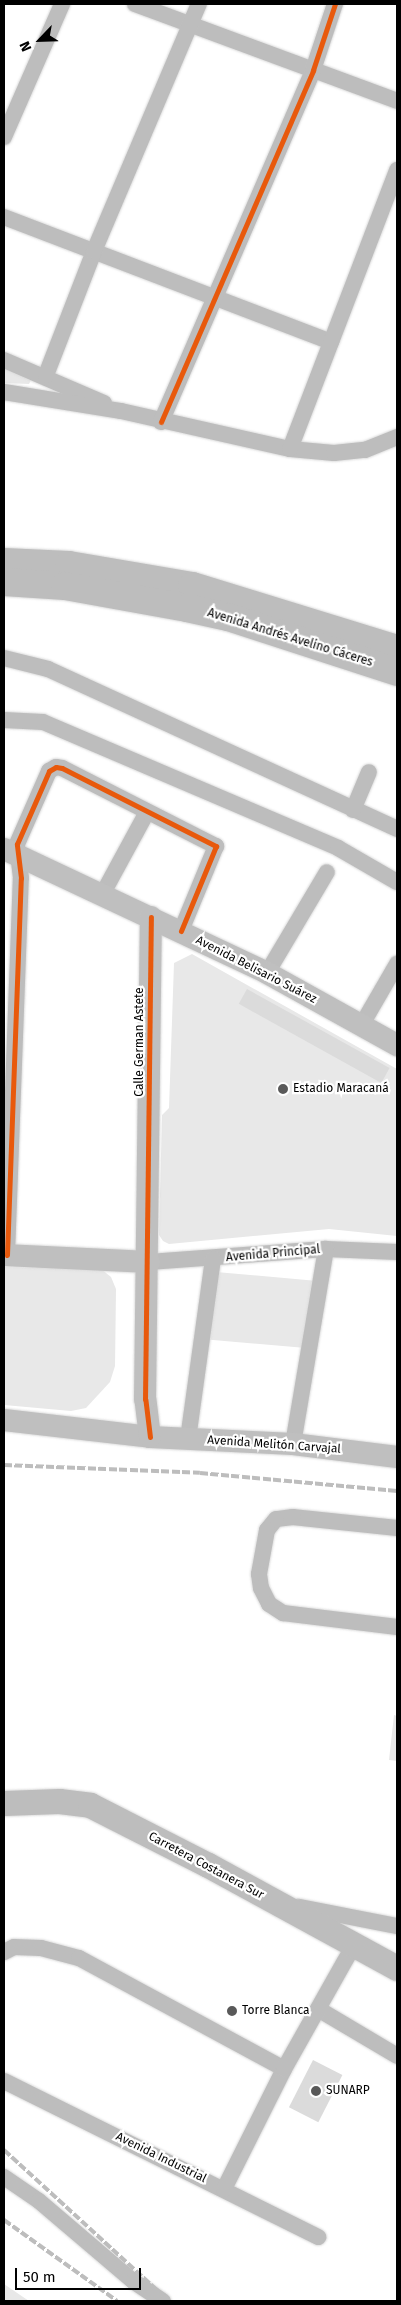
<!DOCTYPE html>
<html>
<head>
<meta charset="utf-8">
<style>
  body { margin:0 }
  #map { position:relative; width:401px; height:2305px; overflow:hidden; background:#fff; font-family:"Fira Sans",sans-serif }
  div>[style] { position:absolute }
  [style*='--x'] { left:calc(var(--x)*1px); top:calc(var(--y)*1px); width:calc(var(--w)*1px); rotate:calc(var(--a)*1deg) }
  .green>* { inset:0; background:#e8e8e8; transform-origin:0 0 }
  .building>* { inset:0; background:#dbdbdb; transform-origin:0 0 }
  .roads { filter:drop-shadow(0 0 1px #dbdbdb) drop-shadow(0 0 1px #dbdbdb) }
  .street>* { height:16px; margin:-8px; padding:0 8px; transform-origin:8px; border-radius:8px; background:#bdbdbd }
  .secondary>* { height:22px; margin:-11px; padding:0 11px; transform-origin:11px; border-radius:11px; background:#bfbfbf }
  .primary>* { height:25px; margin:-12.5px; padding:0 12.5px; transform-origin:12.5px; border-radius:12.5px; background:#bdbdbd }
  .highway>* { height:28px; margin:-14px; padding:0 14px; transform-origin:14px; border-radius:14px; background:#bdbdbd }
  .rail>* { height:4px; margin-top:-2px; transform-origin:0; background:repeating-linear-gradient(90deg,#bdbdbd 0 8px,transparent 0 10.5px) }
  .cycleway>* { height:5px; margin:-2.5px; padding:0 2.5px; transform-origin:2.5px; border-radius:2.5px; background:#e8590c }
  .dots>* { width:14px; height:14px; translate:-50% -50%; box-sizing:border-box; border:2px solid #fff; border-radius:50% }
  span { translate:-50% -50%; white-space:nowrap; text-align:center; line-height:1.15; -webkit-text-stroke:4.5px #fff; paint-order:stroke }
  .street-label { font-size:12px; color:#000 }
  .poi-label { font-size:12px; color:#000 }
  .left { translate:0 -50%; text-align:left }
  .frame { position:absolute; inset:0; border:5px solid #000; pointer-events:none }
  .north { position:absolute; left:15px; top:15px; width:50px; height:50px; -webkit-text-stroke:4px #fff; paint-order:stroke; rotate:246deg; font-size:14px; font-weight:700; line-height:20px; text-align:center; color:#000 }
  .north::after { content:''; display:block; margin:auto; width:18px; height:22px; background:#000; clip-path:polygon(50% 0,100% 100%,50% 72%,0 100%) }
  .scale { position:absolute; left:15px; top:2268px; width:126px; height:22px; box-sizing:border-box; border:2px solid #000; border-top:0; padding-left:6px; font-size:15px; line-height:18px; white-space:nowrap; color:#000; -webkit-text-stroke:4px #fff; paint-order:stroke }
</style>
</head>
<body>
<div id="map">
  <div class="green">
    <div style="clip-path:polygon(4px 365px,33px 376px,29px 384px,4px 383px)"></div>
    <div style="clip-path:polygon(192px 954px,397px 1069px,397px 1236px,329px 1229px,169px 1244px,163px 1241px,159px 1235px,162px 1115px,169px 1108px,174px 963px)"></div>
    <div style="clip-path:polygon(4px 1267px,101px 1269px,111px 1277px,116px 1289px,115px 1366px,110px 1382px,86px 1408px,71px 1411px,4px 1405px)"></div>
    <div style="left:216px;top:1272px;width:99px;height:68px;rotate:5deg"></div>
    <div style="clip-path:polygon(394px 1715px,397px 1716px,397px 1761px,389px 1760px)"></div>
    <div style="clip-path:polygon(4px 2284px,29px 2301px,4px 2301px)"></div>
  </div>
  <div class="building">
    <div style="left:247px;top:989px;width:163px;height:17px;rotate:29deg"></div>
    <div style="left:313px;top:2060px;width:33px;height:53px;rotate:27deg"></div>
  </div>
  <div class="roads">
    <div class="street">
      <div style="--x:135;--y:4;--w:279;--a:20.3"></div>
      <div style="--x:4;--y:137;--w:145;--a:-66.4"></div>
      <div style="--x:4;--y:217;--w:350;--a:20.9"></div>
      <div style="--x:4;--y:360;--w:109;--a:23.3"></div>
      <div style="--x:46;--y:375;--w:133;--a:-68.8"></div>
      <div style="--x:94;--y:251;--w:268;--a:-67"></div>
      <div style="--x:4;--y:392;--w:119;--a:9.2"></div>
      <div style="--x:121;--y:411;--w:173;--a:12.7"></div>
      <div style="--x:290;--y:449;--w:44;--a:5.2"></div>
      <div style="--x:334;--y:453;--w:31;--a:-6"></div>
      <div style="--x:365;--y:450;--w:35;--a:-22"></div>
      <div style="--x:161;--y:422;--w:383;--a:-66.6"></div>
      <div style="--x:313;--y:70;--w:70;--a:-71.6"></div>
      <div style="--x:290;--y:449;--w:299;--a:-69"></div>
      <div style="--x:4;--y:658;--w:45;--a:14"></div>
      <div style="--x:48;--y:669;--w:384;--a:24.6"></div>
      <div style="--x:4;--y:720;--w:39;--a:3"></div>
      <div style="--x:43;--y:722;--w:321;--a:23.1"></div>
      <div style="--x:338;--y:848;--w:68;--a:30"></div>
      <div style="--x:353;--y:810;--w:41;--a:-67.2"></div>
      <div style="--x:102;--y:895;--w:94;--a:-61.5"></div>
      <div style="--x:267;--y:973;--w:117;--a:-59.3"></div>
      <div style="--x:361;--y:1026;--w:72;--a:-59.9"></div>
      <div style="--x:7;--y:1255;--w:377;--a:-87.9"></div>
      <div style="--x:21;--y:878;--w:34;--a:-97"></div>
      <div style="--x:17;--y:844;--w:80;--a:-66.3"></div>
      <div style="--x:49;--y:771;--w:8;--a:-30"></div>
      <div style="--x:56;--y:767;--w:6;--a:9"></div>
      <div style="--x:62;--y:768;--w:173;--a:26.9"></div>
      <div style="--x:216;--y:846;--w:92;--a:112.4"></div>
      <div style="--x:149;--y:1262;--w:177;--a:-4.2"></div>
      <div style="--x:326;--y:1249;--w:71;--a:2.4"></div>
      <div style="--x:188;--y:1439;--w:182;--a:-82.1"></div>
      <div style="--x:293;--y:1444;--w:198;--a:-80.4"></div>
      <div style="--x:397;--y:1528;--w:105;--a:-174"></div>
      <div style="--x:293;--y:1517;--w:17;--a:173"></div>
      <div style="--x:276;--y:1519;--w:14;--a:129"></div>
      <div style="--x:267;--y:1530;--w:45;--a:100.3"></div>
      <div style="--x:259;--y:1574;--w:14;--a:82"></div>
      <div style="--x:261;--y:1588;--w:18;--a:63"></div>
      <div style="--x:269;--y:1604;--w:17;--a:33"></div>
      <div style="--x:283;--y:1613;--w:115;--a:7"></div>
      <div style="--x:299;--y:1907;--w:100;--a:11"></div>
      <div style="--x:4;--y:1952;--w:11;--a:-27"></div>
      <div style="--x:14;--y:1947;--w:27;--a:2"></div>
      <div style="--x:41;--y:1948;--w:39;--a:15"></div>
      <div style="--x:79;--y:1958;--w:233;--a:28.4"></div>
      <div style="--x:318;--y:2009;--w:92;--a:30.7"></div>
      <div style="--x:4;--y:2081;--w:351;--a:26.4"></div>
      <div style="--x:4;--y:2177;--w:42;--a:34.4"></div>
      <div style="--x:39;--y:2201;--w:123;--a:40.4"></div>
      <div style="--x:133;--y:2281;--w:36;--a:34"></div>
      <div style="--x:224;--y:2189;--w:134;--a:-63.4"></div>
      <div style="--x:284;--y:2069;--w:145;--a:-60.6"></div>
    </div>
    <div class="secondary">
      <div style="--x:4;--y:849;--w:291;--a:25.2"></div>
      <div style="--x:267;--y:973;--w:149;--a:29"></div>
      <div style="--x:4;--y:1255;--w:145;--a:2.8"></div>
      <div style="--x:4;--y:1420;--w:147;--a:6.6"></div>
      <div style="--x:150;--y:1437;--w:143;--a:2.8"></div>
      <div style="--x:293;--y:1444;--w:105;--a:7.1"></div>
      <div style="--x:150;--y:1437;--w:38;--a:-97"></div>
      <div style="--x:145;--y:1399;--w:482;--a:-89.3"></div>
    </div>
    <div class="primary">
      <div style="--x:4;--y:1803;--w:55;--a:-2.1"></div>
      <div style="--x:59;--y:1801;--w:31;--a:7"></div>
      <div style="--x:90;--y:1805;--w:132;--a:27"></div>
      <div style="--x:208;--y:1865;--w:215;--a:28.6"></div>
    </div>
    <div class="highway">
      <div style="--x:4;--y:562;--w:65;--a:2.6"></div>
      <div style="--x:69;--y:565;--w:125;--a:9.7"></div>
      <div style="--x:192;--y:586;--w:214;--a:17.1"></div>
      <div style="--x:4;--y:582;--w:61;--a:3.8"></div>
      <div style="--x:65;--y:586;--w:124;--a:10.2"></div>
      <div style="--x:187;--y:608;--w:42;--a:12.4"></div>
      <div style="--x:228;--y:617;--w:178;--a:18"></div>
    </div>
  </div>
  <div class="rail">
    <div style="--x:4;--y:1465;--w:196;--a:2.3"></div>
    <div style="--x:200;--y:1473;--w:198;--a:5.2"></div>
    <div style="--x:4;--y:2150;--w:224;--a:42.5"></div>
    <div style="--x:4;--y:2220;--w:139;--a:35.6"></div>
  </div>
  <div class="cycleway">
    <div style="--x:161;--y:422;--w:383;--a:-66.6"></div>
    <div style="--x:313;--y:70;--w:70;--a:-71.6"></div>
    <div style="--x:7;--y:1255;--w:377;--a:-87.9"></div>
    <div style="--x:21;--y:878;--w:34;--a:-97"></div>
    <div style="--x:17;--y:844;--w:80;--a:-66.3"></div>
    <div style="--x:49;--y:771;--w:8;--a:-30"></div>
    <div style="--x:56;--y:767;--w:6;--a:9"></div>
    <div style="--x:62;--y:768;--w:173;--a:26.9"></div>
    <div style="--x:216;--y:846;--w:92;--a:112.4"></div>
    <div style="--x:150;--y:1437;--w:38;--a:-97"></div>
    <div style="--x:145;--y:1399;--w:482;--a:-89.3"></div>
  </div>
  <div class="dots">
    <div style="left:283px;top:1089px;background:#595959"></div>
    <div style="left:232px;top:2011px;background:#595959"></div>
    <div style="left:316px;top:2091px;background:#595959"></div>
  </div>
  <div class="street-label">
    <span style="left:290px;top:638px;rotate:17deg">Avenida Andrés Avelino Cáceres</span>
    <span style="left:256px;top:970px;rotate:27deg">Avenida Belisario Suárez</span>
    <span style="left:140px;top:1042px;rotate:-90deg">Calle German Astete</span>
    <span style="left:273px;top:1254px;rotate:-5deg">Avenida Principal</span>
    <span style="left:274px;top:1445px;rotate:4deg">Avenida Melitón Carvajal</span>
    <span style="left:206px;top:1866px;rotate:28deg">Carretera Costanera Sur</span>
    <span style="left:161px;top:2158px;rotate:26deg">Avenida Industrial</span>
  </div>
  <div class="poi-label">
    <span class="left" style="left:293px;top:1089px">Estadio Maracaná</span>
    <span class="left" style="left:242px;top:2011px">Torre Blanca</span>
    <span class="left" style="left:326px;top:2091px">SUNARP</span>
  </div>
  <div class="frame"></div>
  <div class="north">N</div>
  <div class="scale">50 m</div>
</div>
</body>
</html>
